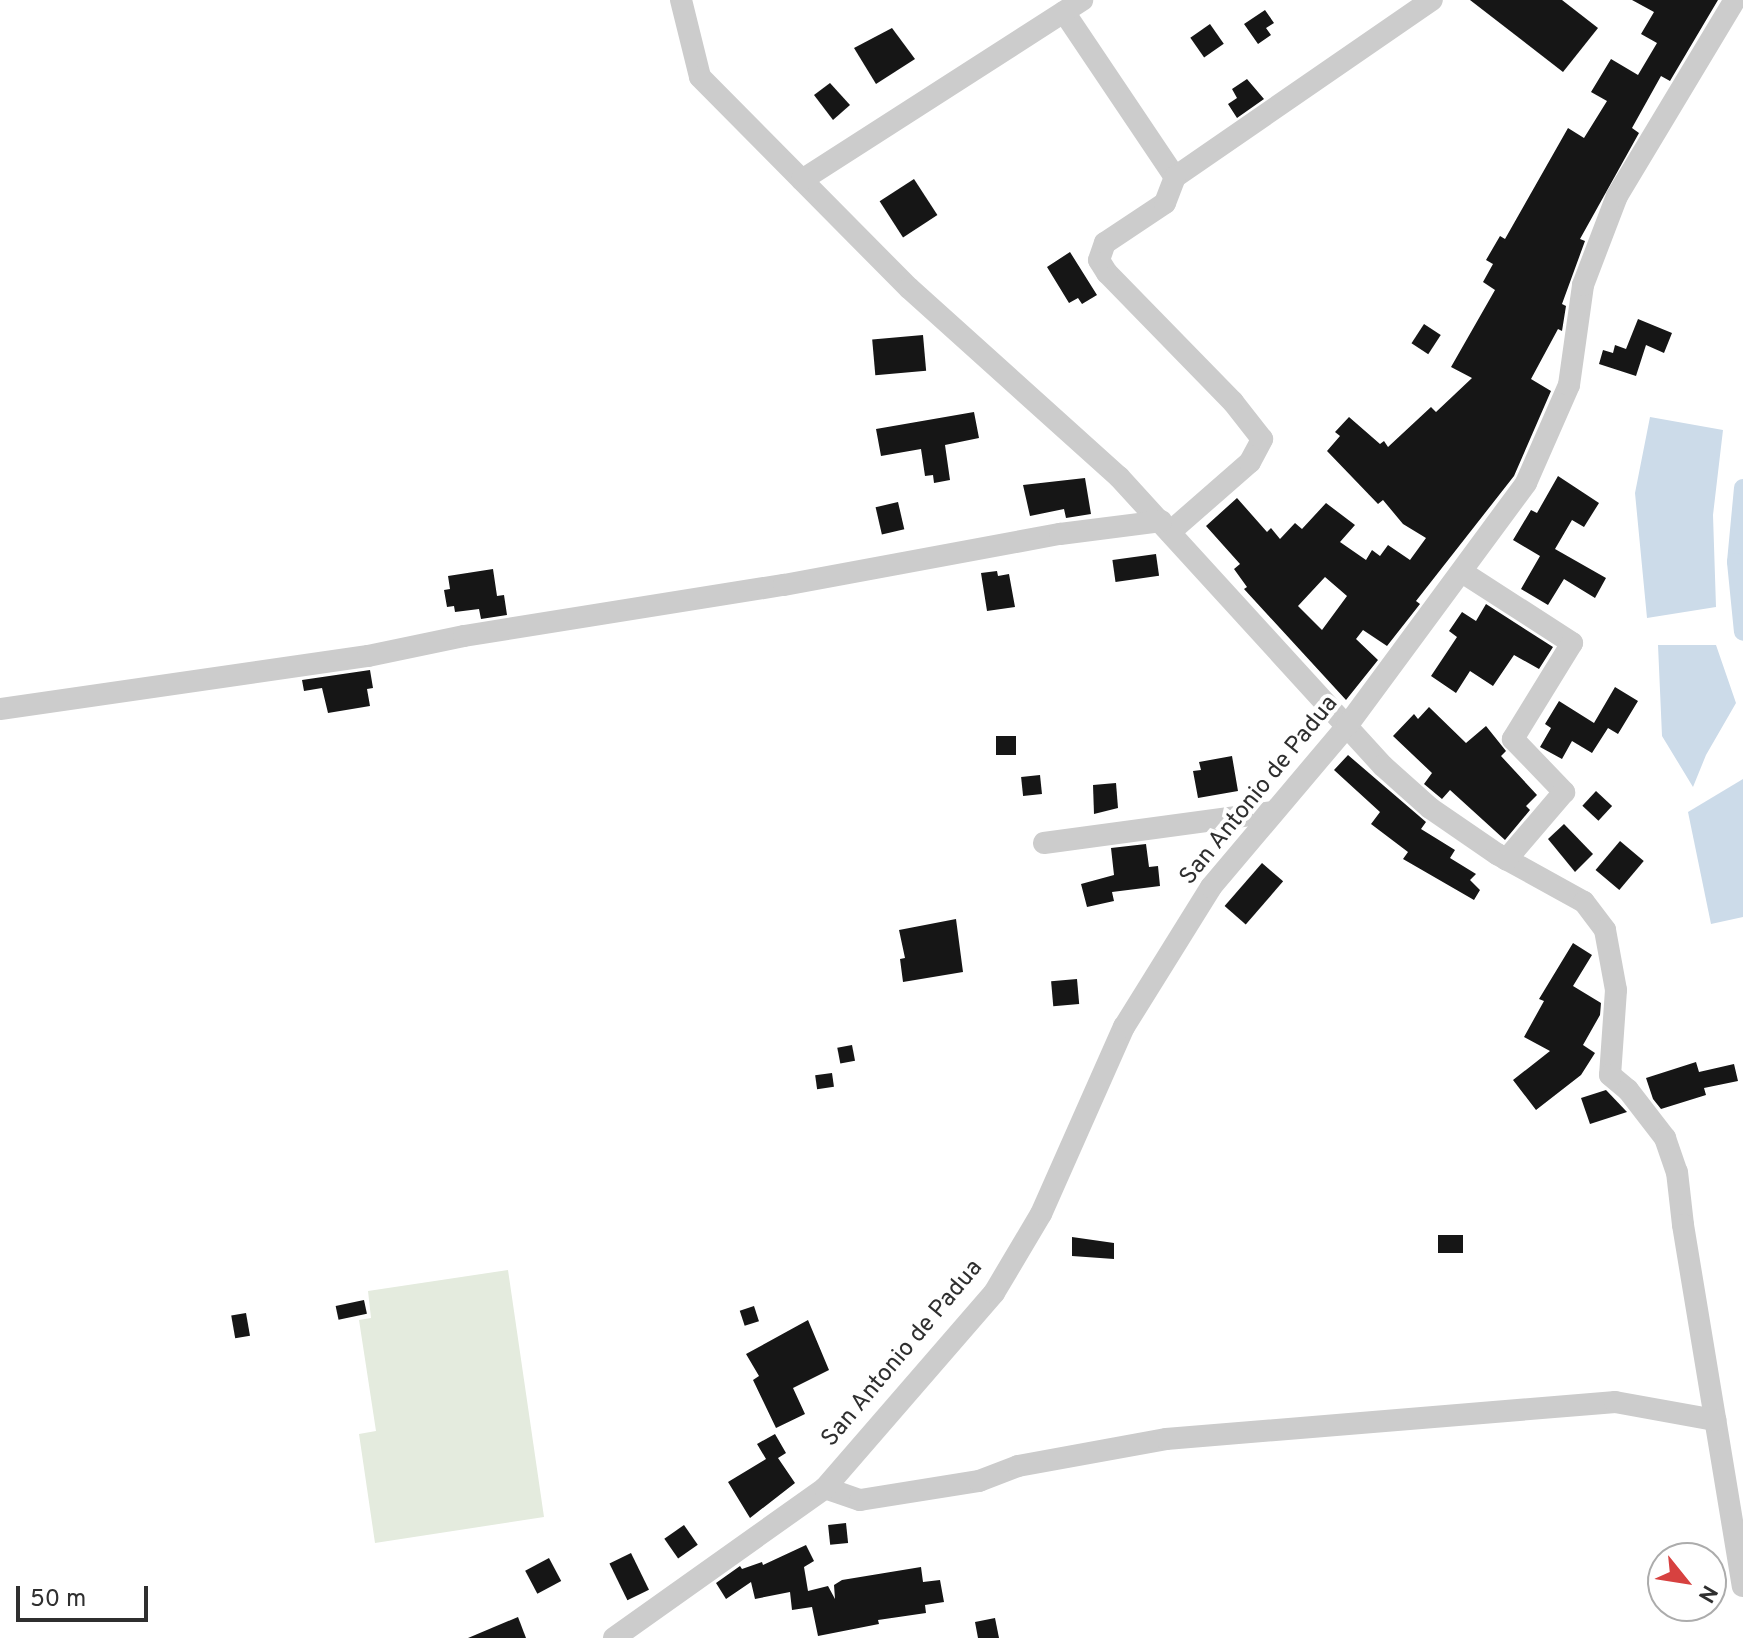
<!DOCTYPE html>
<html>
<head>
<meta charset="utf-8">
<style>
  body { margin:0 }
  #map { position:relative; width:1743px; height:1638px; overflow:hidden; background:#fff; font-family:Overpass,sans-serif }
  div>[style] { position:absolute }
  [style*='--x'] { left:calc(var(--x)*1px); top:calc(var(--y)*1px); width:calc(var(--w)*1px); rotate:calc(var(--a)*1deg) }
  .green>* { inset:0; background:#e4ebde }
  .water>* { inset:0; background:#ccdbe9 }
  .canal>* { height:18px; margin:-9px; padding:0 9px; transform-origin:9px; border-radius:9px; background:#ccdbe9 }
  .building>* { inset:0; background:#161616; transform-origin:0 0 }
  .minor>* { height:22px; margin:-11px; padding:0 11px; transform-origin:11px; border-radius:11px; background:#ccc }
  span { translate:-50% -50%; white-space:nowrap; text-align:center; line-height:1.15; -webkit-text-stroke:8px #fff; paint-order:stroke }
  .street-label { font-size:24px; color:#2f2f2f }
  .north { position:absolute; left:1647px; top:1542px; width:80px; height:80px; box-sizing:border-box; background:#fff; border:2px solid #acacac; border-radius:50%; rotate:120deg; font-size:22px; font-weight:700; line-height:32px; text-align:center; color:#2f2f2f }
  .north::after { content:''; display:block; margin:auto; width:28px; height:36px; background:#d74140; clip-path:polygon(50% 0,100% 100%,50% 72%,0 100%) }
  .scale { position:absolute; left:16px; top:1586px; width:132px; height:36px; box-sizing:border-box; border:4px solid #2f2f2f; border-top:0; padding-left:10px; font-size:24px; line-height:28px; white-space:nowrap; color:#2f2f2f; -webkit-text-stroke:6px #fff; paint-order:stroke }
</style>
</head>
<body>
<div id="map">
  <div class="green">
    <div style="clip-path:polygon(508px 1270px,544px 1517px,375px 1543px,359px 1434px,376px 1431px,359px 1320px,371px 1318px,368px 1291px)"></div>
  </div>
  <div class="water">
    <div style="clip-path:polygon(1650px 417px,1723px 430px,1713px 515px,1716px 607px,1647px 618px,1635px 493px)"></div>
    <div style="clip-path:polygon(1658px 645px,1716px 645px,1736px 703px,1706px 755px,1693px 787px,1662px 736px)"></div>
    <div style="clip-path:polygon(1743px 779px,1743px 917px,1711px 924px,1688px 812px)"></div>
  </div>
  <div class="canal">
    <div style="--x:1743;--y:488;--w:74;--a:95.4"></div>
    <div style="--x:1736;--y:562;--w:70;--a:84.3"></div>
  </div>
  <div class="building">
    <div style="clip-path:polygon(1470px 0,1562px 0,1598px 28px,1563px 72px)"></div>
    <div style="clip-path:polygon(evenodd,1632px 0,1718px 0,1670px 81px,1661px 76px,1632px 128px,1639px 133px,1580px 239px,1585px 241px,1562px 304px,1566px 306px,1562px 331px,1558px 329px,1531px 379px,1551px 391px,1514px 476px,1416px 601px,1420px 604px,1387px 646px,1363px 630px,1356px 639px,1378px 660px,1346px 700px,1244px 589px,1247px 587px,1234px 569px,1240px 564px,1206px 526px,1237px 498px,1267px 532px,1271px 528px,1280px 539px,1295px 523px,1302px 529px,1326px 503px,1355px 525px,1340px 542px,1366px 560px,1372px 550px,1380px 556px,1388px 545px,1410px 560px,1426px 538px,1403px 524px,1383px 500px,1378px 504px,1327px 451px,1340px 436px,1335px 432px,1349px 417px,1380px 444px,1384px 441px,1388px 447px,1431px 407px,1436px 412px,1472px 378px,1451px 367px,1495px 290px,1483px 282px,1493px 264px,1486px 260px,1500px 236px,1505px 239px,1568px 128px,1584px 138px,1607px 101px,1591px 92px,1611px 59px,1638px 75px,1657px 43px,1641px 34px,1654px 12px,1632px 0,1325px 577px,1347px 596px,1322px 630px,1298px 606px,1325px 577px)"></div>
    <div style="clip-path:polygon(1265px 10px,1274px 23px,1266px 28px,1271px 35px,1258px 44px,1244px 24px)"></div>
    <div style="left:1210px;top:24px;width:24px;height:24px;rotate:55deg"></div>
    <div style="clip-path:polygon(892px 28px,915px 59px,876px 84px,854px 48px)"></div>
    <div style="clip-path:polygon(1247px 79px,1264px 99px,1237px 118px,1228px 104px,1237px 98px,1232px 89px)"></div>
    <div style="clip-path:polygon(830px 83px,850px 105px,833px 120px,814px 95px)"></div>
    <div style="left:914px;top:179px;width:43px;height:41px;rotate:57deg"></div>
    <div style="clip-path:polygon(1070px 252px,1097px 295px,1082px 304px,1078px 298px,1069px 303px,1047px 267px)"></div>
    <div style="clip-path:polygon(1638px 319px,1672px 333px,1664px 353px,1646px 345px,1636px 376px,1599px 364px,1603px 350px,1613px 353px,1615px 345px,1626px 349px)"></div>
    <div style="left:1424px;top:324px;width:20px;height:23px;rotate:33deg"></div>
    <div style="left:923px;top:335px;width:36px;height:51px;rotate:85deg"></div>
    <div style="clip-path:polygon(974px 412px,979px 438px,945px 445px,950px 480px,934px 483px,933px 475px,925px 476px,921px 449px,881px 456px,876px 429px)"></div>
    <div style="clip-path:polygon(1558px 476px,1599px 503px,1584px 527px,1572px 520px,1555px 549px,1606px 578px,1595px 598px,1564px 579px,1548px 605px,1521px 589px,1540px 556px,1513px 540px,1531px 510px,1537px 513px)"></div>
    <div style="clip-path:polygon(1085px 478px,1091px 514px,1066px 518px,1064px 509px,1030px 516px,1023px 485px)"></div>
    <div style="left:898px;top:502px;width:28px;height:23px;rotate:77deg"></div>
    <div style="left:1156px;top:554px;width:22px;height:44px;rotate:82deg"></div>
    <div style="clip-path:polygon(493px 569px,497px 596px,504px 595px,507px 615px,481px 619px,479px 609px,455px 612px,454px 606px,447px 607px,444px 590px,450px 589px,448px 576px)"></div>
    <div style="clip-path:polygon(997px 571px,998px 576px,1009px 574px,1015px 607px,987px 611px,981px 573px)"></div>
    <div style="clip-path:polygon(1486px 604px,1553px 647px,1539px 669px,1514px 655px,1493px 686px,1470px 671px,1456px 693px,1431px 676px,1457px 637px,1449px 631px,1462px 612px,1476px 621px)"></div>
    <div style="clip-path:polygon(370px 670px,373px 688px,367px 689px,370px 706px,328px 713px,322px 688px,304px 691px,302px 680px)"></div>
    <div style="clip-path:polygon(1615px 687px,1638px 701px,1618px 734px,1608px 728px,1592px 753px,1572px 741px,1562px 759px,1540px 747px,1551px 728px,1545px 724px,1559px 701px,1594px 723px)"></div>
    <div style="clip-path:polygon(1429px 707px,1466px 743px,1486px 726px,1506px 751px,1501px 756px,1537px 795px,1526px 806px,1530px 810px,1505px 840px,1450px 790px,1442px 799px,1424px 784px,1432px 773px,1393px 736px,1414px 714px,1418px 719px)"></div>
    <div style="left:1016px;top:736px;width:19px;height:20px;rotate:90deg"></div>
    <div style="clip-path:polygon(1348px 755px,1426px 822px,1421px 829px,1455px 850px,1450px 858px,1476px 874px,1470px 880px,1480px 890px,1474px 900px,1403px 859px,1408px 852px,1371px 824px,1380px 812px,1334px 770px)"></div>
    <div style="clip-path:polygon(1232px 756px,1238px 791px,1198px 798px,1193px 771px,1201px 770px,1199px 762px)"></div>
    <div style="left:1040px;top:775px;width:19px;height:19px;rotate:84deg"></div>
    <div style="clip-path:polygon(1116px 783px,1118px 808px,1094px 814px,1093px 785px)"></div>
    <div style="left:1596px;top:791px;width:22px;height:20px;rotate:43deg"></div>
    <div style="clip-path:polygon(1564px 824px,1593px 854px,1575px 872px,1548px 839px)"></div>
    <div style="left:1620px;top:841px;width:31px;height:38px;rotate:40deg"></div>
    <div style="clip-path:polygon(1146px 844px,1149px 867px,1158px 866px,1160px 886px,1112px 892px,1114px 901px,1087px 907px,1081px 884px,1114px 875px,1111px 848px)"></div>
    <div style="left:1262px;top:863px;width:28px;height:57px;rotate:41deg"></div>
    <div style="clip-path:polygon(956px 919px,963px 972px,903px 982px,900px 959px,905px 958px,899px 930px)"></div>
    <div style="clip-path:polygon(1573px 943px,1592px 955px,1573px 986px,1601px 1003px,1600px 1015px,1583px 1045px,1595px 1053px,1581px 1075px,1536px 1110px,1513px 1080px,1550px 1051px,1524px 1037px,1544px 1001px,1539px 999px)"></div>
    <div style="left:1077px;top:979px;width:25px;height:26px;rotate:85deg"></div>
    <div style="left:852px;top:1045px;width:16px;height:15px;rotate:79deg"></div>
    <div style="clip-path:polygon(1696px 1062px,1699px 1072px,1734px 1064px,1738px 1081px,1704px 1088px,1706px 1095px,1661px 1109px,1653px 1099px,1646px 1078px)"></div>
    <div style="left:832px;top:1073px;width:14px;height:17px;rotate:82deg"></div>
    <div style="clip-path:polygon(1606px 1090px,1627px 1112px,1590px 1124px,1581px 1098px)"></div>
    <div style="left:1438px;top:1235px;width:25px;height:18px"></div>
    <div style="clip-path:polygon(1072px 1237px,1114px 1243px,1114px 1259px,1072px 1256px)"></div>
    <div style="left:364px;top:1300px;width:14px;height:29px;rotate:78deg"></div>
    <div style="left:754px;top:1306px;width:16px;height:15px;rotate:72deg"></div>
    <div style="left:246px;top:1313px;width:23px;height:15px;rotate:80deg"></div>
    <div style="clip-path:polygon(808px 1320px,829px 1370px,793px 1388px,805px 1414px,776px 1428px,753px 1380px,759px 1376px,746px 1354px)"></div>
    <div style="clip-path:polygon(775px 1434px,786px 1453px,778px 1458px,795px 1483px,750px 1518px,728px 1482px,766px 1459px,757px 1444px)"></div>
    <div style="left:846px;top:1523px;width:20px;height:18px;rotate:84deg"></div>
    <div style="left:684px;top:1525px;width:24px;height:24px;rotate:55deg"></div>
    <div style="clip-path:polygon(806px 1545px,814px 1561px,804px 1567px,808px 1591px,828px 1586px,835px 1599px,834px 1585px,842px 1580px,921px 1567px,923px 1582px,940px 1580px,944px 1602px,925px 1605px,926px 1613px,878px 1620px,879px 1624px,818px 1636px,812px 1607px,792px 1610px,790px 1592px,755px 1599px,751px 1582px,726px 1599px,716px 1583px,740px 1566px,742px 1569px,762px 1562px,763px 1565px)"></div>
    <div style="left:631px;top:1553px;width:41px;height:24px;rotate:64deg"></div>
    <div style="left:549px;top:1558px;width:26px;height:27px;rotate:62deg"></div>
    <div style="clip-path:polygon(518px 1617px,526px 1638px,468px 1638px)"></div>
    <div style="clip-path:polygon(995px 1618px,999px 1638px,978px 1638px,975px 1622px)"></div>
  </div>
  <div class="minor">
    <div style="--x:681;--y:0;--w:79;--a:76.1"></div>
    <div style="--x:700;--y:77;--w:297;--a:45.3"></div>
    <div style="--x:909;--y:288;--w:283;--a:42"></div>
    <div style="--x:1119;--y:477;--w:391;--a:47.6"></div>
    <div style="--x:1383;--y:766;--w:63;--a:41.8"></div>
    <div style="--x:1430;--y:808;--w:81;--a:34.5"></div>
    <div style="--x:1497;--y:854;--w:99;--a:28.9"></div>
    <div style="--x:1584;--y:902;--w:35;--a:53"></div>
    <div style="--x:1605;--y:930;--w:61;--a:79.6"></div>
    <div style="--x:1616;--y:990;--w:85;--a:94"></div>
    <div style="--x:1610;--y:1075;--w:23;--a:40"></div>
    <div style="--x:1628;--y:1090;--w:61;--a:52.4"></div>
    <div style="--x:1665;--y:1138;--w:36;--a:71"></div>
    <div style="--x:1677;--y:1172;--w:53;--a:83.5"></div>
    <div style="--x:1683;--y:1225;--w:366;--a:80.6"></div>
    <div style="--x:1064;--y:12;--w:199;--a:56.1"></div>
    <div style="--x:1175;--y:177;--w:312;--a:-34.6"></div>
    <div style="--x:802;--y:180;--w:333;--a:-32.7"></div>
    <div style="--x:1170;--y:532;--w:106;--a:-41.2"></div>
    <div style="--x:1250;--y:462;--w:26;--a:-62"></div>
    <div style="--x:1262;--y:439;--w:47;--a:-128.1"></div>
    <div style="--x:1233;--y:402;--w:180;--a:-134.3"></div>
    <div style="--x:1107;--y:273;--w:15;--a:-122"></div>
    <div style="--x:1099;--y:260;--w:18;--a:-71"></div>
    <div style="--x:1105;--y:243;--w:72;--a:-33.7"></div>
    <div style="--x:1165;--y:203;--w:28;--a:-69"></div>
    <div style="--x:1462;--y:572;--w:131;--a:32.8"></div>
    <div style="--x:1572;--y:643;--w:113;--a:121.6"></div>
    <div style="--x:1513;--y:739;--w:74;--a:46.1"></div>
    <div style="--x:1564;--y:792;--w:89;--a:130.5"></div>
    <div style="--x:0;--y:709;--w:372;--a:-8.2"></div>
    <div style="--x:368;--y:656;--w:98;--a:-11.8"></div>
    <div style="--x:464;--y:636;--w:324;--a:-9.1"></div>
    <div style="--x:784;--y:585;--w:281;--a:-10.5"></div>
    <div style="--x:1060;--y:534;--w:102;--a:-7.3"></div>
    <div style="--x:1044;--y:843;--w:232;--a:-7.7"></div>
    <div style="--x:825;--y:1488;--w:37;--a:19"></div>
    <div style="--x:860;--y:1500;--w:121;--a:-9.1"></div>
    <div style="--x:979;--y:1481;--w:42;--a:-21"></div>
    <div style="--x:1018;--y:1466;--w:150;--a:-10.3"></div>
    <div style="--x:1166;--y:1439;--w:451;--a:-4.7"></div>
    <div style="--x:1615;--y:1402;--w:102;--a:10.2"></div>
    <div style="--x:614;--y:1638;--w:259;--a:-35.4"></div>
    <div style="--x:825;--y:1488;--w:258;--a:-49.1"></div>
    <div style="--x:994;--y:1293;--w:92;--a:-59.3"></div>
    <div style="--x:1041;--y:1214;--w:205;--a:-66.1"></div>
    <div style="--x:1124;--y:1027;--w:165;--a:-58.1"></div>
    <div style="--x:1211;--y:887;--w:211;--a:-49.8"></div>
    <div style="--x:1347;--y:726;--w:302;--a:-53.6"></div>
    <div style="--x:1526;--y:483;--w:107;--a:-66.3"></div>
    <div style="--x:1569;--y:385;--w:101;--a:-82"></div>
    <div style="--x:1583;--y:285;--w:95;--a:-69.1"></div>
    <div style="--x:1617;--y:196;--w:229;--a:-59"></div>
  </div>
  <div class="street-label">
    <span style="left:1260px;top:791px;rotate:-51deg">San Antonio de Padua</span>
    <span style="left:903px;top:1354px;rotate:-50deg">San Antonio de Padua</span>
  </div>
  <div class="north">N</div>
  <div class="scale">50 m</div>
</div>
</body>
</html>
